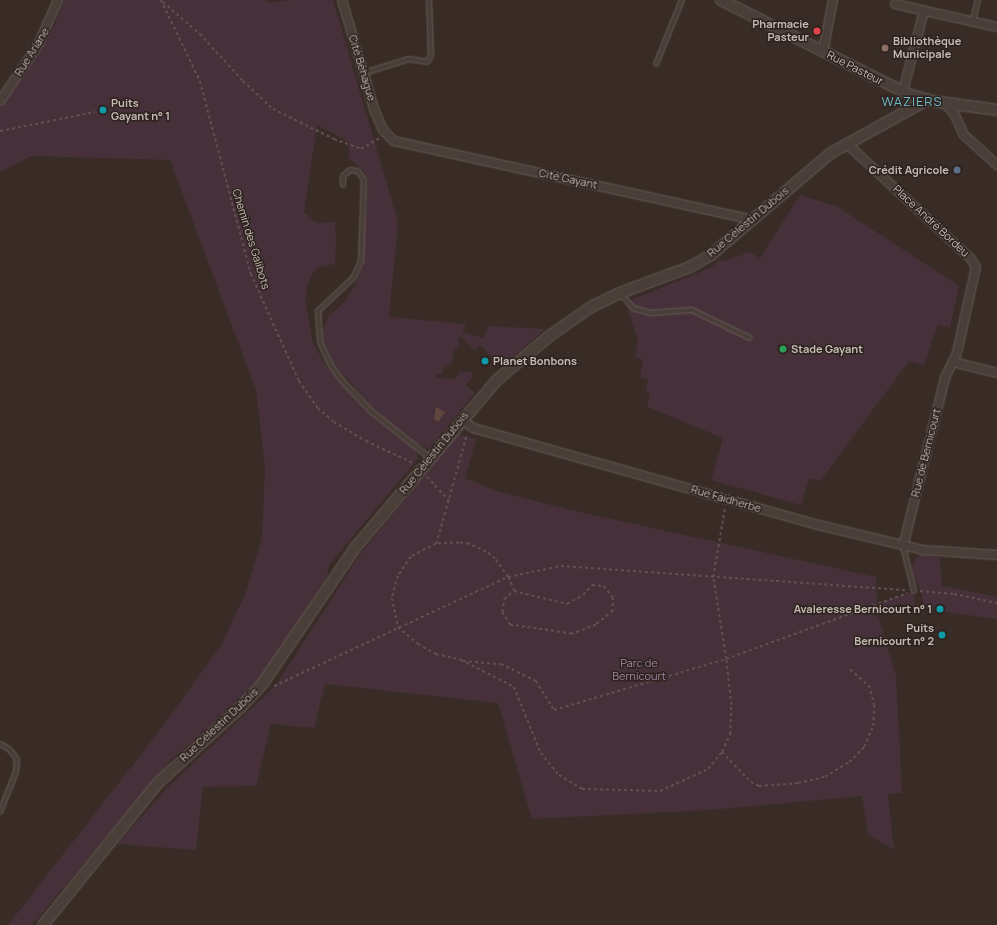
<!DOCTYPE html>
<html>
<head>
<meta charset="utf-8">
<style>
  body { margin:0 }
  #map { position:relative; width:997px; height:925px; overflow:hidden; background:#392b25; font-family:Manrope,sans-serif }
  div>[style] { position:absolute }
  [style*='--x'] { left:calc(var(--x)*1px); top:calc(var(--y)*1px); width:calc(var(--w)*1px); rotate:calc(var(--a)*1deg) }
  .green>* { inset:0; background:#46313a }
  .water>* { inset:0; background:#60473d }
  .path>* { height:1.5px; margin-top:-0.75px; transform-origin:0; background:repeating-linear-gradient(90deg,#604f51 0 3px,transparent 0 6px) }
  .roads { filter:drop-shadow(0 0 1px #675c57) drop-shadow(0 0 1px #675c57) }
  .service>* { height:4px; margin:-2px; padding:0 2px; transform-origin:2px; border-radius:2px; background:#4a3e39 }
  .minor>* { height:8px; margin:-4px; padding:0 4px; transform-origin:4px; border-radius:4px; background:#4a3e39 }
  .tertiary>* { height:10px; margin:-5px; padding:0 5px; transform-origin:5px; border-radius:5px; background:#4a3e39 }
  .dots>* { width:11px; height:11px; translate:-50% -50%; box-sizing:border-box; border:2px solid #2e231e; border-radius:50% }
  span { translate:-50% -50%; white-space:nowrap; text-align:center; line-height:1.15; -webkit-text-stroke:3px #2e231e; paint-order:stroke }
  .poi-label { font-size:11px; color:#c5bab4; font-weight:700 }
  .right { translate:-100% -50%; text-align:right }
  .left { translate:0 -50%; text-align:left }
  .street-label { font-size:11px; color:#c5bab4 }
  .park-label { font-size:11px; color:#a284a3 }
  .quarter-label { font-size:13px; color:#6dbac7; letter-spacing:1px }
</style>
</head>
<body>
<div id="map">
  <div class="green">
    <div style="clip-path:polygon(64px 0,267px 0,268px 3px,289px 0,333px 0,398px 222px,389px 317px,466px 324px,462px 332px,484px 338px,488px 326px,545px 329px,501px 367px,480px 345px,474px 350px,461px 336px,457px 340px,460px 345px,454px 351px,451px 365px,444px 365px,443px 374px,436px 374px,436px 378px,455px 379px,460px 372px,472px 372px,472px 378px,466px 385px,475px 393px,429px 449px,414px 442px,373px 409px,334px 364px,324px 344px,322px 333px,328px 317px,346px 300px,356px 282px,363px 265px,368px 180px,365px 172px,349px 158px,349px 142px,317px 125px,304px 212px,317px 223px,335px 222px,336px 240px,335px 264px,320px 267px,313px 273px,308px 284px,305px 299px,313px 343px,327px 367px,345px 388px,369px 413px,412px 447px,418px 454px,417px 460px,329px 565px,327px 577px,259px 680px,239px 701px,170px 761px,32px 925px,8px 925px,156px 735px,220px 647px,245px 595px,262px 538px,265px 467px,256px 390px,170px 160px,31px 156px,0 172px,0 109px,54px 27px)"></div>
    <div style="clip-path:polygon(800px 195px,838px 207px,959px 286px,950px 328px,938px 324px,924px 365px,909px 361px,820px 481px,809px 478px,801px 505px,711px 480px,723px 438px,647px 407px,650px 393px,646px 392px,648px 379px,640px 377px,643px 360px,635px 357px,638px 341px,626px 302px,710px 268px,720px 260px,722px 262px,750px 252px,760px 258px)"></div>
    <div style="clip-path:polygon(458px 434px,476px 439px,465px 478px,496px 491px,566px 509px,876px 577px,877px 604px,914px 591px,915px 607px,898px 604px,877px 612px,896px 676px,902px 793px,888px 794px,894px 850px,868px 834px,862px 796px,709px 810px,532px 819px,498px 703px,325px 684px,314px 728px,271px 724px,256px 786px,203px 787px,196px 850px,117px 844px,168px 787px,276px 685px,361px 553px)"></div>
    <div style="clip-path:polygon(921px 554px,940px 558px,942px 586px,997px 597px,997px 619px,923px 609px,923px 599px,912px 570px,914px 561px)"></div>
  </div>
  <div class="water">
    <div style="clip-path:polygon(436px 407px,445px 412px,438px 422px,434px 419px)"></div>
  </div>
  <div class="path">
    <div style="--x:161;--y:0;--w:90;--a:64.3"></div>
    <div style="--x:200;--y:81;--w:200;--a:75.2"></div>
    <div style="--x:251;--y:274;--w:117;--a:65.8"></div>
    <div style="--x:299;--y:381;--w:33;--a:55"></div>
    <div style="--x:318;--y:408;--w:21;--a:41"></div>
    <div style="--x:334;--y:422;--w:37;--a:31"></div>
    <div style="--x:366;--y:441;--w:52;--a:25.1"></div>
    <div style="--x:163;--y:2;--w:49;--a:40.9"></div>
    <div style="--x:200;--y:34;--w:64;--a:47.5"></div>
    <div style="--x:243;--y:81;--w:41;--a:43"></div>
    <div style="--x:273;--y:109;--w:68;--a:26.2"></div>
    <div style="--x:334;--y:139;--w:29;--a:20"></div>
    <div style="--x:361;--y:149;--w:22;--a:-30"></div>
    <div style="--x:0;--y:131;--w:97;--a:-11.3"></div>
    <div style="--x:427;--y:477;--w:34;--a:47"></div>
    <div style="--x:436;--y:544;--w:114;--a:-74.3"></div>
    <div style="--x:514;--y:591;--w:55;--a:13.8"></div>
    <div style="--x:567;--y:604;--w:18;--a:-29"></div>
    <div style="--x:583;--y:595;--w:13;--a:-48"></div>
    <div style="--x:592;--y:585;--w:12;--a:5"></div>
    <div style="--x:604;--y:586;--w:14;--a:51"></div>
    <div style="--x:613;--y:597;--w:14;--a:90"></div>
    <div style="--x:613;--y:611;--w:22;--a:141"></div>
    <div style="--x:596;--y:625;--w:26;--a:159"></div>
    <div style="--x:572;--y:634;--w:63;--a:-171.7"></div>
    <div style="--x:510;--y:625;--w:15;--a:-122"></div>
    <div style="--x:502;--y:612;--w:13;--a:-81"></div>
    <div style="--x:504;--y:599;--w:13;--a:-39"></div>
    <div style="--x:514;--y:591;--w:15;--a:-113"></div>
    <div style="--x:508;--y:577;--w:22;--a:-126"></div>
    <div style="--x:495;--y:559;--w:11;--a:-142"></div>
    <div style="--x:486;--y:552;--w:19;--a:-155"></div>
    <div style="--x:469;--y:544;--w:10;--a:-174"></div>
    <div style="--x:459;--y:543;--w:23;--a:178"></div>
    <div style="--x:436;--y:544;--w:28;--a:153"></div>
    <div style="--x:411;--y:557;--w:23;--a:124"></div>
    <div style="--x:398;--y:576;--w:23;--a:105"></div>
    <div style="--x:392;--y:598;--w:30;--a:78"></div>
    <div style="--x:398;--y:627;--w:26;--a:40"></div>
    <div style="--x:418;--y:644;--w:21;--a:29"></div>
    <div style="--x:436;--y:654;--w:26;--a:13"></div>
    <div style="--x:461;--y:660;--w:59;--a:27"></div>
    <div style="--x:514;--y:687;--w:71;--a:67.8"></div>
    <div style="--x:541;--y:753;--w:28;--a:51"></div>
    <div style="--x:559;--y:775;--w:27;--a:31"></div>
    <div style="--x:582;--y:789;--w:78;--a:1.5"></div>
    <div style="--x:660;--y:791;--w:53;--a:-24.6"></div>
    <div style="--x:708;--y:769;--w:22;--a:-51"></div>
    <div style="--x:722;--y:752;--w:20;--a:-66"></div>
    <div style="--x:730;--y:734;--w:29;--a:-88"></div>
    <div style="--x:731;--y:705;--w:46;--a:-96.2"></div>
    <div style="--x:726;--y:659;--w:83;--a:-99"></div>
    <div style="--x:713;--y:577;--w:71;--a:-80.3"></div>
    <div style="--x:920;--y:591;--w:34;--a:5"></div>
    <div style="--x:954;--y:594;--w:44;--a:11.8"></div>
    <div style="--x:463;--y:661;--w:38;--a:5"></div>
    <div style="--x:501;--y:664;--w:39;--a:26"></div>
    <div style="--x:536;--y:681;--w:34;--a:58"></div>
    <div style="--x:554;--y:710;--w:179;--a:-16.5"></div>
    <div style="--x:726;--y:659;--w:193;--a:-20"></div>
    <div style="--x:274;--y:686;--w:258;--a:-25"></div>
    <div style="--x:508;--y:577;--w:54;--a:-11.7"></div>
    <div style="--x:561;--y:566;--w:346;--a:4"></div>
    <div style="--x:722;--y:752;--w:42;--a:46"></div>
    <div style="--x:751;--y:782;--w:9;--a:27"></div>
    <div style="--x:759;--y:786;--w:39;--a:-4"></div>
    <div style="--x:798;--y:783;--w:28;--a:-13"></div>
    <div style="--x:825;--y:777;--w:28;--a:-32"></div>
    <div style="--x:849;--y:762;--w:21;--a:-45"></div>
    <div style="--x:864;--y:747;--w:23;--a:-67"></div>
    <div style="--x:873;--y:726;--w:20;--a:-87"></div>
    <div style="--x:874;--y:706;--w:18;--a:-103"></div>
    <div style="--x:870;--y:688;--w:28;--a:-138"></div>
  </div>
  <div class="roads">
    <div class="service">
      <div style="--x:973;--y:21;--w:22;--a:-77"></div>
      <div style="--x:656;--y:64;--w:69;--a:-67.9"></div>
      <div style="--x:364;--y:73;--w:47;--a:-17.3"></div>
      <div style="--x:409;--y:59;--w:18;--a:9"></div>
      <div style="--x:427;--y:62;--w:7;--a:-56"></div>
      <div style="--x:431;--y:56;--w:56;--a:-92"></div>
      <div style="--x:343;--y:185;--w:9;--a:-90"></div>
      <div style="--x:343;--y:176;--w:9;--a:-41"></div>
      <div style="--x:350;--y:170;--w:8;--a:7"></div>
      <div style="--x:358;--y:171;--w:11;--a:56"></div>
      <div style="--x:364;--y:180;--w:81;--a:92.1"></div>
      <div style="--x:361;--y:261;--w:17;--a:114"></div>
      <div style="--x:354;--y:277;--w:50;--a:136.6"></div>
      <div style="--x:318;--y:311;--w:31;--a:86"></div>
      <div style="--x:320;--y:342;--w:26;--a:65"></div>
      <div style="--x:331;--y:366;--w:24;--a:52"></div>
      <div style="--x:346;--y:385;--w:36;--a:46"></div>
      <div style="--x:371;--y:411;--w:75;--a:38.5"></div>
      <div style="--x:620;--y:293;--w:20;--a:49"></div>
      <div style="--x:633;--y:308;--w:18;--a:16"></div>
      <div style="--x:650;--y:313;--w:42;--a:-4.1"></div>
      <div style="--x:692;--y:310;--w:64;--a:25.8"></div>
      <div style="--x:903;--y:546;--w:46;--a:76.3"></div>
      <div style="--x:0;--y:744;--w:10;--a:29"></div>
      <div style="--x:9;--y:749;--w:13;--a:51"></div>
      <div style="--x:17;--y:759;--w:13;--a:94"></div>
      <div style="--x:16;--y:772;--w:43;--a:111.8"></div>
    </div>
    <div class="minor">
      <div style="--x:342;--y:0;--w:114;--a:73.6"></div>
      <div style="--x:374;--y:109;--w:23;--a:67"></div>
      <div style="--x:383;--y:130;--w:16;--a:45"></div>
      <div style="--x:394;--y:141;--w:367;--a:12.4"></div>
      <div style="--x:895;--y:4;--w:105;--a:12.7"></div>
      <div style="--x:823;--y:52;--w:53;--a:-79.1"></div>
      <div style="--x:903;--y:91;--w:83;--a:-75.3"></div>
      <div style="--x:0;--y:101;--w:68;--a:-55.8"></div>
      <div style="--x:38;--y:45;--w:49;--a:-66"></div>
      <div style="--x:943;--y:102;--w:16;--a:45"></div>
      <div style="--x:954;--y:113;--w:24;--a:66"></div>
      <div style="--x:964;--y:135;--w:45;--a:42.3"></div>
      <div style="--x:847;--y:144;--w:169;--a:42.8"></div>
      <div style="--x:971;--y:259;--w:9;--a:58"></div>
      <div style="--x:976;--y:267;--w:88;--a:102.5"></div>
      <div style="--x:957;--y:353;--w:28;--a:116"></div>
      <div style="--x:945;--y:378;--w:173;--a:104"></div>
      <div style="--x:953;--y:362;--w:45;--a:14"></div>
      <div style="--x:461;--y:419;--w:15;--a:37"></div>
      <div style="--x:473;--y:428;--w:354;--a:15.7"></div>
      <div style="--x:814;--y:524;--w:112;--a:13.4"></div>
      <div style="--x:923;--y:550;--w:74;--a:3.9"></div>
    </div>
    <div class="tertiary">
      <div style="--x:721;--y:0;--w:209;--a:26.7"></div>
      <div style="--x:908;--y:94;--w:25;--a:16"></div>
      <div style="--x:932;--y:101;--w:66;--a:7.9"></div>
      <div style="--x:43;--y:925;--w:184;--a:-51"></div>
      <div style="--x:159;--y:782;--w:111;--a:-42.4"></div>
      <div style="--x:241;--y:707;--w:33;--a:-47"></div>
      <div style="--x:263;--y:683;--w:163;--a:-55.7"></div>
      <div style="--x:355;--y:548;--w:220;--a:-49.8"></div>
      <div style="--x:497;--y:380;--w:67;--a:-40.1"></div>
      <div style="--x:548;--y:337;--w:52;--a:-34.9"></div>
      <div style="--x:591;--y:307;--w:32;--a:-26"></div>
      <div style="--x:620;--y:293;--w:75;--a:-20.4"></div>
      <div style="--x:690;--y:267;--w:24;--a:-30"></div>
      <div style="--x:711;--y:255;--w:157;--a:-40.4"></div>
      <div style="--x:831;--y:153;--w:110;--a:-28.9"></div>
    </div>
  </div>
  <div class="dots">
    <div style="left:817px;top:31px;background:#e0444e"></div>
    <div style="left:885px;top:48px;background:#8d6e63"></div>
    <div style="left:103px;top:110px;background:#0f9aa8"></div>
    <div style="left:957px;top:170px;background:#5c6f8a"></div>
    <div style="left:783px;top:349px;background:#2e9e5b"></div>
    <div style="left:485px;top:361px;background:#0f9aa8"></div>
    <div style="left:940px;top:609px;background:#0f9aa8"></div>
    <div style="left:942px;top:635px;background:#0f9aa8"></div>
  </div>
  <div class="poi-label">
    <span class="right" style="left:809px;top:31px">Pharmacie<br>Pasteur</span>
    <span class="left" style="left:893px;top:48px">Bibliothèque<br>Municipale</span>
    <span class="left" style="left:111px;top:110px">Puits<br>Gayant n° 1</span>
    <span class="right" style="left:949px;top:170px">Crédit Agricole</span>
    <span class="left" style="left:791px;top:349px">Stade Gayant</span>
    <span class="left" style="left:493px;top:361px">Planet Bonbons</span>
    <span class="right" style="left:932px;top:609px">Avaleresse Bernicourt n° 1</span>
    <span class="right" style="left:934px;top:635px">Puits<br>Bernicourt n° 2</span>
  </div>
  <div class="street-label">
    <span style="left:32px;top:52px;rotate:-58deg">Rue Ariane</span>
    <span style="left:362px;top:68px;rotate:73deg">Cité Béhague</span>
    <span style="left:855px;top:68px;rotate:27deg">Rue Pasteur</span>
    <span style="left:568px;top:179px;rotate:12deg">Cité Gayant</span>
    <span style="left:931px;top:221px;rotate:43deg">Place André Bordeu</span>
    <span style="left:748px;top:222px;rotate:-40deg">Rue Célestin Dubois</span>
    <span style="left:251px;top:239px;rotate:73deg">Chemin des Galibots</span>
    <span style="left:434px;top:453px;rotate:-51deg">Rue Célestin Dubois</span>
    <span style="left:926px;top:453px;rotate:-76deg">Rue de Bernicourt</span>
    <span style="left:726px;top:499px;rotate:16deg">Rue Faidherbe</span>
    <span style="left:219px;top:725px;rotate:-43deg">Rue Célestin Dubois</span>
  </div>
  <div class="park-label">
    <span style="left:639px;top:670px">Parc de<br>Bernicourt</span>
  </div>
  <div class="quarter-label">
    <span style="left:912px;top:101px">WAZIERS</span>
  </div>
</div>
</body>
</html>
